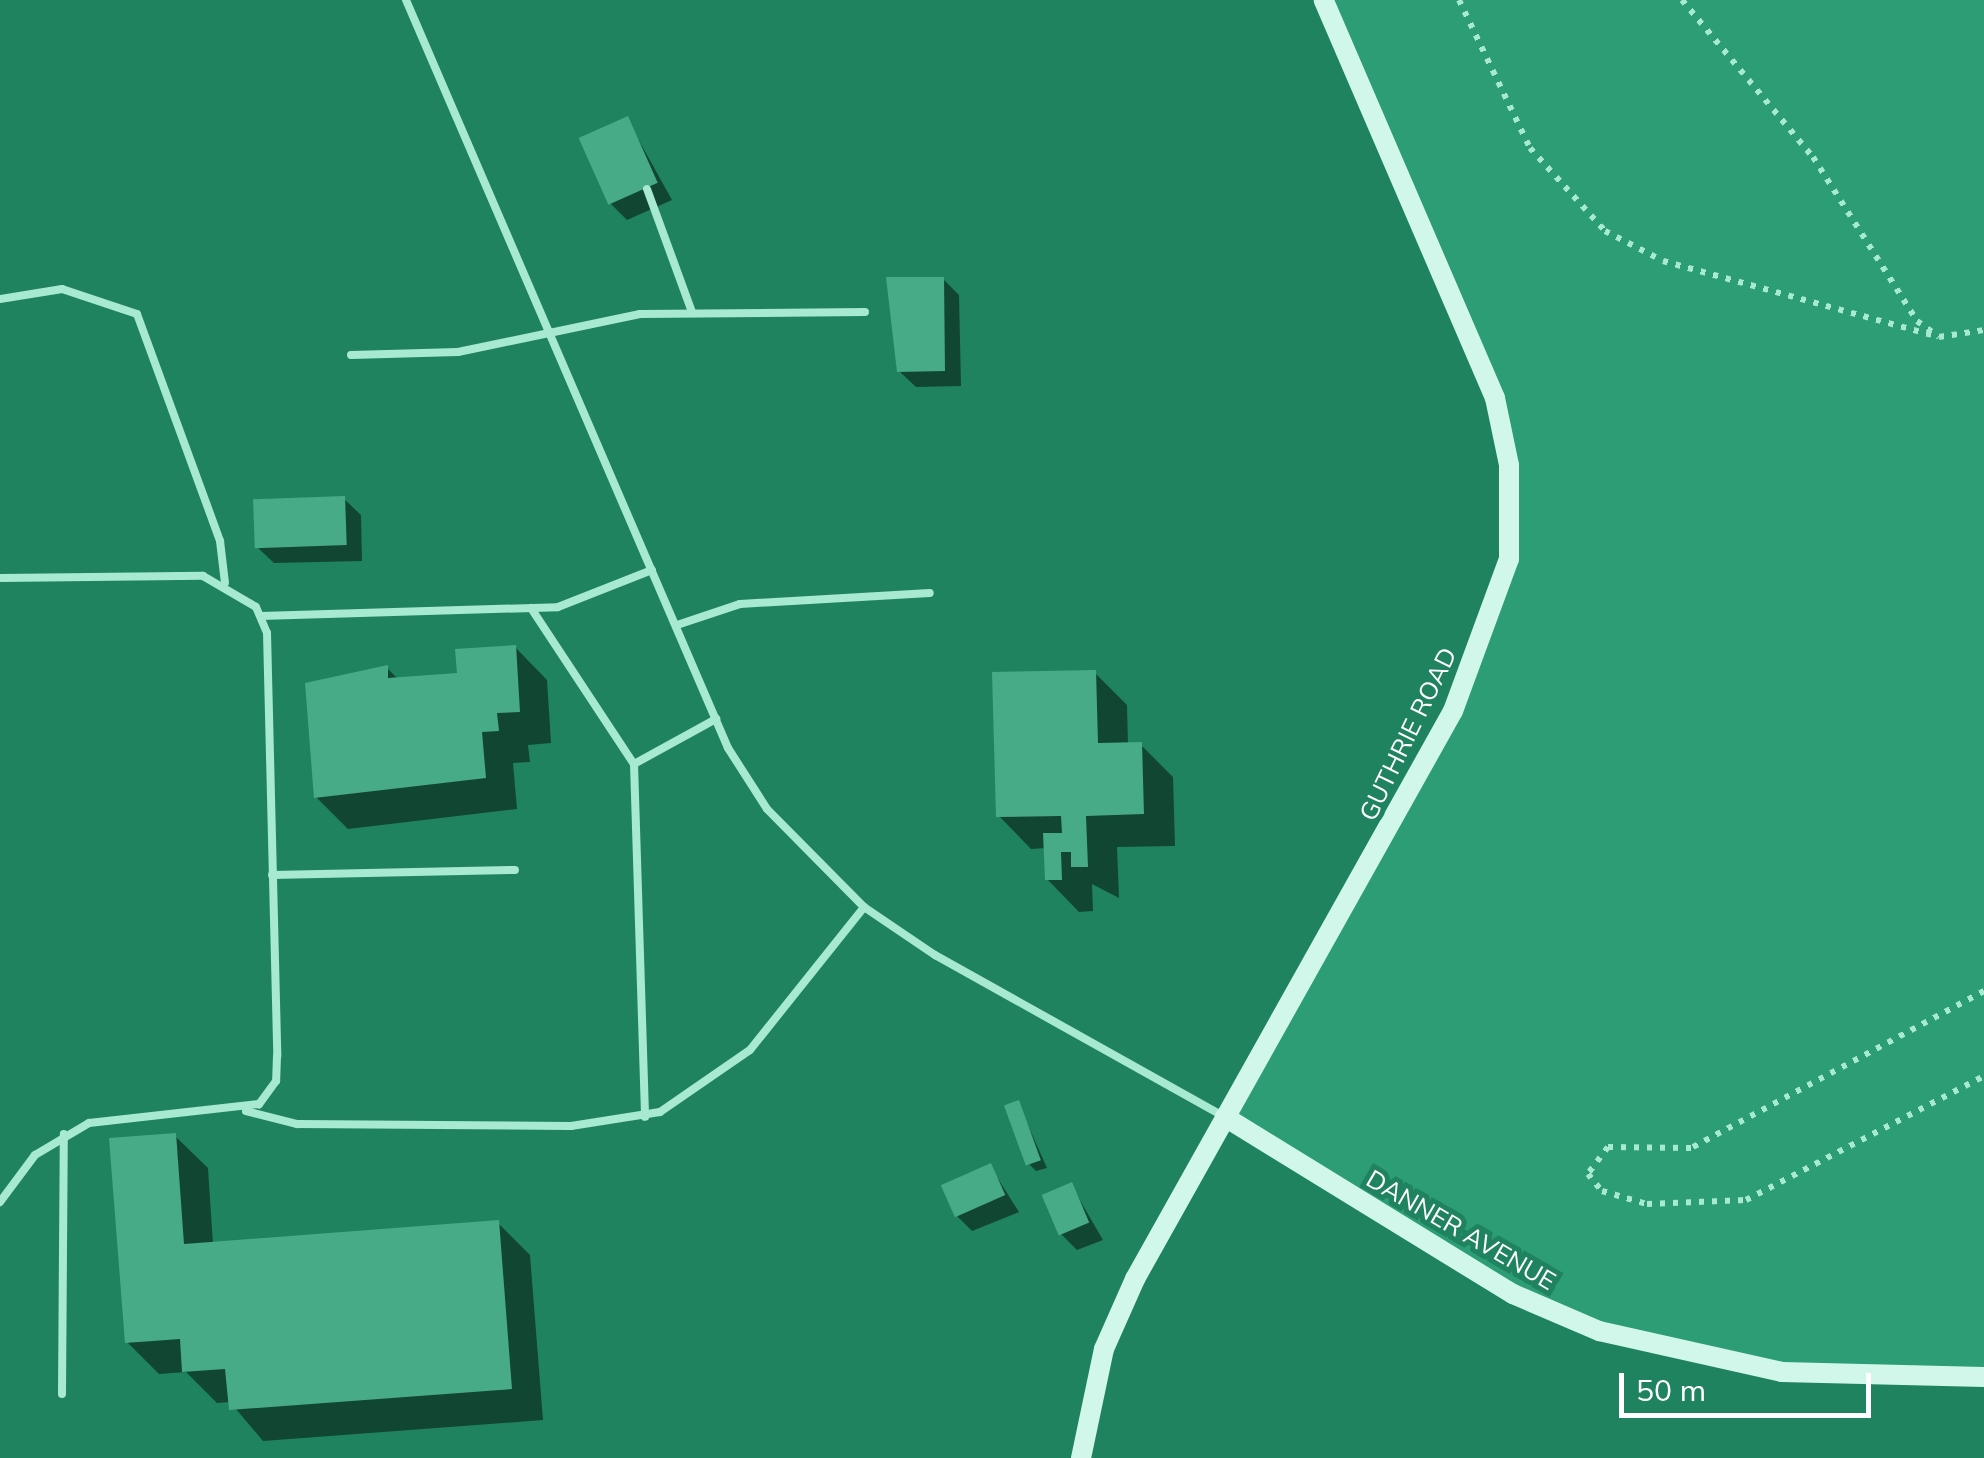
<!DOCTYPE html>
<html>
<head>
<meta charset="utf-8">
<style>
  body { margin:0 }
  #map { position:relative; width:1984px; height:1458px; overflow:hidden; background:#208360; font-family:Mulish,sans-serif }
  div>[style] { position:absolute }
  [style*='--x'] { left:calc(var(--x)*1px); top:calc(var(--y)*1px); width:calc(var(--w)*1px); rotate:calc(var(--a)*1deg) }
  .green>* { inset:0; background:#2c9d74 }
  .shadow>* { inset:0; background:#0007 }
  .building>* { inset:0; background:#48ab87; transform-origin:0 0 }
  .path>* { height:6px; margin-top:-3px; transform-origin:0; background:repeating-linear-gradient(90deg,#a7e9d1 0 5px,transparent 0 13px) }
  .lane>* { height:8px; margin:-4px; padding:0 4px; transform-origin:4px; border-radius:4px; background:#a7e9d1 }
  .secondary>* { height:20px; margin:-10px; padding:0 10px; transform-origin:10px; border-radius:10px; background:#d1f7ea }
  span { translate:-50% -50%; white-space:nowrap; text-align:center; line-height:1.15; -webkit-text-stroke:10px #208360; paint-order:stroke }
  .street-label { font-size:25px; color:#fff }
  .scale { position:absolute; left:1619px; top:1373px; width:252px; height:45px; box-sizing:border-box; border:5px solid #fff; border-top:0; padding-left:12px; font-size:30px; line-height:35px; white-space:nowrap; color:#fff; -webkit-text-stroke:8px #208360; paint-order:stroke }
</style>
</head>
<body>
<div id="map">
  <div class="green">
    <div style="clip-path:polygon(1324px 0,1984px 0,1984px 1377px,1835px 1377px,1564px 1318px,1225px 1117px,1453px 711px,1509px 559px,1504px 432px)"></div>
  </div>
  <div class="shadow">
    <div style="clip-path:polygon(627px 119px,672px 200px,627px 220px,611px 204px)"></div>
    <div style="clip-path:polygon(943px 279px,959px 295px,961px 386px,916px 387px,899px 371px)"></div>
    <div style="clip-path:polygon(344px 499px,361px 515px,362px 561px,274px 563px,257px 547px)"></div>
    <div style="clip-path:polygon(515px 647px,547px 680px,551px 743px,528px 745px,530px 762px,513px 763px,517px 809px,348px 829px,316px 797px,387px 668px,399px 680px,460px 676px)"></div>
    <div style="clip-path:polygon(1095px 673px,1127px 705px,1128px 745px,1141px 745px,1173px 777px,1175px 846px,1117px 847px,1119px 898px,1092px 884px,1093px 911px,1079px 912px,1047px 879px,1046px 848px,1031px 849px,999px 816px)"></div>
    <div style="clip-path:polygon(1018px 1103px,1047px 1168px,1036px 1171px,1029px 1164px)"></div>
    <div style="clip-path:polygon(175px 1136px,208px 1168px,213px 1244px,498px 1223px,530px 1255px,543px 1420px,263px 1441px,230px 1402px,217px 1403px,186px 1372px,159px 1374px,127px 1342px)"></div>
    <div style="clip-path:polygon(990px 1166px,1019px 1212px,972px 1231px,956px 1215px)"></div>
    <div style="clip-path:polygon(1071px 1185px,1103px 1240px,1077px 1250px,1061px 1234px)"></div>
  </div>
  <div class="building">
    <div style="left:628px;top:116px;width:73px;height:54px;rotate:66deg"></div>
    <div style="clip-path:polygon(886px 277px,944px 277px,945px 371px,897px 372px)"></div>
    <div style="left:345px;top:496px;width:49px;height:92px;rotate:88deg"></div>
    <div style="clip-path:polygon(516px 645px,520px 712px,497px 713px,499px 731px,482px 732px,486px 778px,314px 798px,305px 683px,388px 665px,388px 678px,457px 673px,455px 649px)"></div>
    <div style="clip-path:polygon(1096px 670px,1098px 743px,1142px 742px,1144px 814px,1086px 816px,1088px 867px,1071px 867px,1071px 852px,1061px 852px,1062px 880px,1045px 880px,1043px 833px,1062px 833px,1061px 816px,996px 817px,992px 672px)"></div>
    <div style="left:1019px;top:1100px;width:64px;height:16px;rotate:70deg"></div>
    <div style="clip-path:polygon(176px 1133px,184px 1244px,499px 1220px,512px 1389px,229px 1410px,225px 1369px,182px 1372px,180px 1339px,125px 1343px,109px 1138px)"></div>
    <div style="left:991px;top:1163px;width:35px;height:55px;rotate:66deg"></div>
    <div style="left:1072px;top:1182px;width:44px;height:33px;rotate:67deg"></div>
  </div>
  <div class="path">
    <div style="--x:1459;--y:0;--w:164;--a:64.4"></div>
    <div style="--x:1530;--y:148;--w:112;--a:47.9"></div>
    <div style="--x:1605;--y:231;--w:65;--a:27.3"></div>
    <div style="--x:1663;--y:261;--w:286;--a:15.4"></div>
    <div style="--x:1682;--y:0;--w:204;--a:50.2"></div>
    <div style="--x:1813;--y:157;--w:194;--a:57.6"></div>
    <div style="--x:1917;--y:321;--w:27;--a:36"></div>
    <div style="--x:1939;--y:337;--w:46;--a:-8.8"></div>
    <div style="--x:1984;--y:991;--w:332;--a:151.8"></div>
    <div style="--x:1691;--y:1148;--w:83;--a:-179.3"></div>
    <div style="--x:1608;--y:1147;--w:34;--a:127"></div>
    <div style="--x:1588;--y:1174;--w:22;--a:51"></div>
    <div style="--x:1602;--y:1191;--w:47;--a:16.1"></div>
    <div style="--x:1647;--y:1204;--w:99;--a:-2.3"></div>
    <div style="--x:1746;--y:1200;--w:268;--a:-27.5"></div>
  </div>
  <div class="lane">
    <div style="--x:406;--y:0;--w:814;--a:66.71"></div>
    <div style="--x:728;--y:748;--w:72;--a:57.4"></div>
    <div style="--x:767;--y:809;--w:138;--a:45.3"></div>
    <div style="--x:864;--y:907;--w:86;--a:34.1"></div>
    <div style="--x:935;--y:955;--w:330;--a:29.2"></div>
    <div style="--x:647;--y:189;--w:131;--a:69.9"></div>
    <div style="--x:0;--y:299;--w:63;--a:-9.2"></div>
    <div style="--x:62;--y:289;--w:79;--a:18.4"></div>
    <div style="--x:137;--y:314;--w:242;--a:69.9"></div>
    <div style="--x:220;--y:541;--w:42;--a:83.2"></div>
    <div style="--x:351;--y:355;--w:107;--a:-1.6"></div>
    <div style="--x:458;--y:352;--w:186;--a:-11.8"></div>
    <div style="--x:640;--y:314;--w:225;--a:-0.5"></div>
    <div style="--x:0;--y:578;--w:203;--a:-0.6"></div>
    <div style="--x:203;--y:576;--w:61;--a:30.3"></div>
    <div style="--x:256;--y:607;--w:28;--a:67"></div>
    <div style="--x:267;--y:633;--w:423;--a:88.6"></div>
    <div style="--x:277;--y:1056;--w:25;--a:92"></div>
    <div style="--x:276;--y:1081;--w:29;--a:126"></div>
    <div style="--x:259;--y:1104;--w:171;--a:173.6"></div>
    <div style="--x:89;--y:1123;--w:63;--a:149.3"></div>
    <div style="--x:35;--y:1155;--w:59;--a:126.7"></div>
    <div style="--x:531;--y:608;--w:187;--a:56.6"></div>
    <div style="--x:634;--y:764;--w:353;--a:88.2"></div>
    <div style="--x:261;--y:616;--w:297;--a:-1.7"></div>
    <div style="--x:558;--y:607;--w:101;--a:-21.5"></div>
    <div style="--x:677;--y:625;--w:66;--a:-18.4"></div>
    <div style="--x:740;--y:604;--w:190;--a:-3.3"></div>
    <div style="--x:634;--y:764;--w:94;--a:-28.8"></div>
    <div style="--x:272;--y:875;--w:243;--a:-1.2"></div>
    <div style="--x:246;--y:1111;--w:53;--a:14.3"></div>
    <div style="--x:297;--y:1124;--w:274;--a:0.4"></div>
    <div style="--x:571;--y:1126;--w:90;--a:-8.9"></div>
    <div style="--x:660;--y:1112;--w:109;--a:-34.6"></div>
    <div style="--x:750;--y:1050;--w:183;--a:-51.4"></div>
    <div style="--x:62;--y:1394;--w:260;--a:-89.6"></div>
  </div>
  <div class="secondary">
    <div style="--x:1225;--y:1117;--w:338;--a:31.6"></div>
    <div style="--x:1513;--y:1294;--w:94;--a:23.3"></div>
    <div style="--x:1599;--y:1331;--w:188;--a:12.6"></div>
    <div style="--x:1782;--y:1372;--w:202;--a:1.4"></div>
    <div style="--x:1081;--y:1458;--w:111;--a:-78.1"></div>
    <div style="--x:1104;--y:1349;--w:77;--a:-66.1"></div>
    <div style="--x:1135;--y:1279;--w:651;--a:-60.76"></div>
    <div style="--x:1453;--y:711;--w:162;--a:-69.8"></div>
    <div style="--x:1509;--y:559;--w:94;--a:-90"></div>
    <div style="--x:1509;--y:465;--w:68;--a:-101.8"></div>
    <div style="--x:1495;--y:398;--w:433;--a:-113.3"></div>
  </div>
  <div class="street-label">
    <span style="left:1408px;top:734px;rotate:-64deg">GUTHRIE ROAD</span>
    <span style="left:1461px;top:1230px;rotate:30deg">DANNER AVENUE</span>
  </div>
  <div class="scale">50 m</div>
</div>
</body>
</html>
